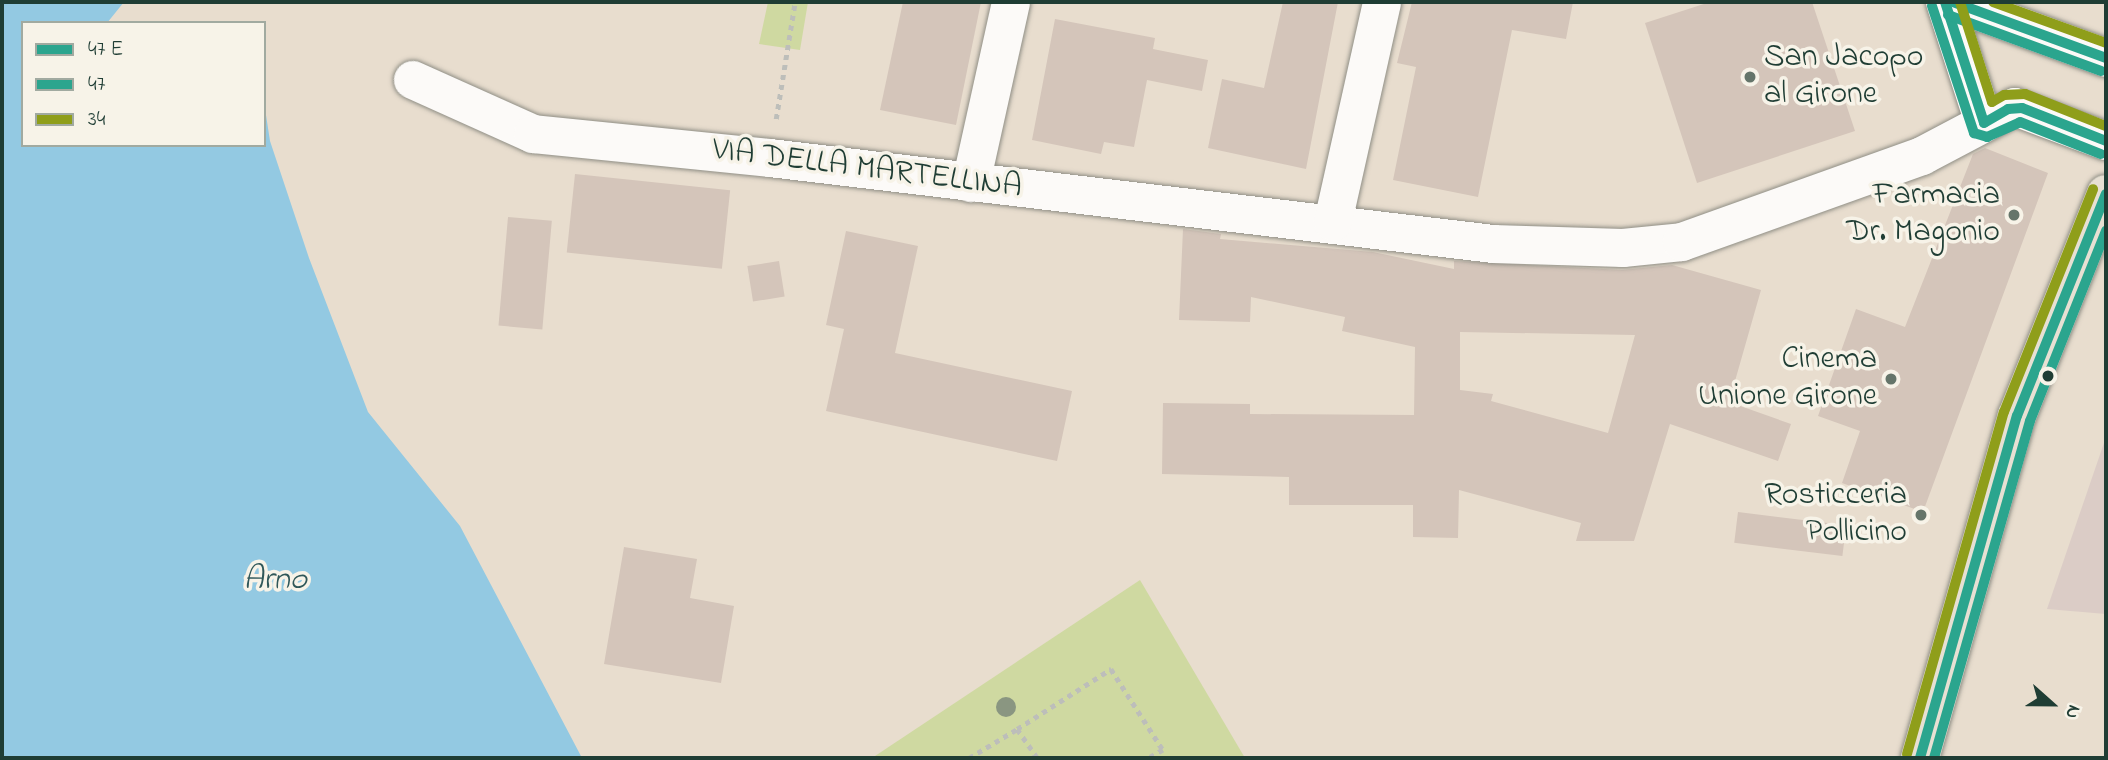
<!DOCTYPE html>
<html>
<head>
<meta charset="utf-8">
<style>
  body { margin:0 }
  #map { position:relative; width:2108px; height:760px; overflow:hidden; background:#e8ddce; font-family:"Indie Flower",sans-serif }
  div>[style] { position:absolute }
  [style*='--x'] { left:calc(var(--x)*1px); top:calc(var(--y)*1px); width:calc(var(--w)*1px); rotate:calc(var(--a)*1deg) }
  .industrial>* { inset:0; background:#dbccc6 }
  .green>* { inset:0; background:#cfd9a1 }
  .water>* { inset:0; background:#93c9e2 }
  .building>* { inset:0; background:#d4c5ba; transform-origin:0 0 }
  .path>* { height:4.5px; margin-top:-2.25px; transform-origin:0; background:repeating-linear-gradient(90deg,#bdbeba 0 5px,transparent 0 10px) }
  .roads { filter:drop-shadow(0 0 2px #8f8e85) drop-shadow(0 0 2px #8f8e85) }
  .minor>* { height:38px; margin:-19px; padding:0 19px; transform-origin:19px; border-radius:19px; background:#fcfaf8 }
  .major>* { height:38px; margin:-19px; padding:0 19px; transform-origin:19px; border-radius:19px; background:#e7e0d3 }
  .bus-1>* { height:10px; margin:-5px; padding:0 5px; transform-origin:5px; border-radius:5px; background:#2ba58e }
  .bus-2>* { height:10px; margin:-5px; padding:0 5px; transform-origin:5px; border-radius:5px; background:#2ba58e }
  .bus-3>* { height:10px; margin:-5px; padding:0 5px; transform-origin:5px; border-radius:5px; background:#8f9e1a }
  .trees>* { width:20px; height:20px; margin:-10px; border-radius:50%; background:#8a9681 }
  .dots>* { width:19px; height:19px; translate:-50% -50%; box-sizing:border-box; border:4px solid #f7f3e8; border-radius:50% }
  span { translate:-50% -50%; white-space:nowrap; text-align:center; line-height:1.15; -webkit-text-stroke:7px #f7f3e8; paint-order:stroke }
  .poi-label { font-size:32px; color:#1f3d34 }
  .left { translate:0 -50%; text-align:left }
  .right { translate:-100% -50%; text-align:right }
  .street-label { font-size:32px; color:#1f3d34 }
  .water-label { font-size:33px; color:#2f5759; font-style:italic }
  .frame { position:absolute; inset:0; border:4px solid #1f3d34; pointer-events:none }
  .legend { position:absolute; left:21px; top:21px; width:245px; height:126px; box-sizing:border-box; background:#f7f3e8; border:2px solid #a1aaa0; margin:0; padding:9px 12px; list-style:none; font-size:21px; color:#1f3d34 }
  .legend li { display:flex; align-items:center; gap:14px; height:35px }
  .legend b { width:35px; border:2px solid #a1aaa0 }
  .north { position:absolute; left:2017px; top:669px; width:70px; height:70px; -webkit-text-stroke:5px #f7f3e8; paint-order:stroke; rotate:111deg; font-size:19px; font-weight:700; line-height:28px; text-align:center; color:#1f3d34 }
  .north::after { content:''; display:block; margin:auto; width:24px; height:32px; background:#1f3d34; clip-path:polygon(50% 0,100% 100%,50% 72%,0 100%) }
</style>
</head>
<body>
<div id="map">
  <div class="industrial">
    <div style="clip-path:polygon(2106px 437px,2106px 614px,2047px 609px)"></div>
  </div>
  <div class="green">
    <div style="clip-path:polygon(768px 2px,808px 2px,800px 50px,759px 44px)"></div>
    <div style="clip-path:polygon(1140px 580px,1245px 758px,872px 758px)"></div>
  </div>
  <div class="water">
    <div style="clip-path:polygon(2px 2px,124px 2px,107px 23px,23px 23px,23px 145px,264px 145px,264px 102px,270px 141px,309px 258px,368px 412px,460px 526px,582px 758px,2px 758px)"></div>
  </div>
  <div class="building">
    <div style="clip-path:polygon(903px 2px,981px 2px,956px 125px,880px 110px)"></div>
    <div style="clip-path:polygon(1283px 2px,1338px 2px,1306px 169px,1208px 148px,1222px 79px,1264px 88px)"></div>
    <div style="clip-path:polygon(1412px 2px,1573px 2px,1566px 39px,1512px 30px,1478px 197px,1393px 180px,1416px 67px,1397px 63px)"></div>
    <div style="clip-path:polygon(1710px 2px,1812px 2px,1855px 131px,1697px 183px,1645px 23px)"></div>
    <div style="clip-path:polygon(1055px 19px,1155px 38px,1153px 49px,1208px 60px,1202px 91px,1147px 80px,1134px 147px,1104px 142px,1101px 154px,1032px 140px)"></div>
    <div style="clip-path:polygon(1985px 148px,2048px 173px,1923px 512px,1842px 483px,1860px 431px,1818px 416px,1856px 309px,1905px 327px,1973px 154px)"></div>
    <div style="left:575px;top:174px;width:156px;height:79px;rotate:6deg"></div>
    <div style="left:508px;top:217px;width:44px;height:109px;rotate:5deg"></div>
    <div style="clip-path:polygon(evenodd,1183px 229px,1221px 234px,1220px 239px,1373px 252px,1454px 269px,1454px 261px,1622px 270px,1672px 265px,1761px 290px,1729px 402px,1791px 424px,1778px 461px,1670px 424px,1634px 541px,1576px 541px,1581px 523px,1459px 490px,1458px 538px,1413px 537px,1413px 505px,1289px 505px,1289px 477px,1162px 474px,1163px 403px,1250px 404px,1250px 414px,1414px 415px,1415px 347px,1342px 331px,1345px 317px,1251px 297px,1250px 322px,1179px 320px,1183px 229px,1460px 332px,1635px 335px,1608px 433px,1491px 401px,1493px 394px,1460px 390px,1460px 332px)"></div>
    <div style="clip-path:polygon(846px 231px,918px 246px,895px 353px,1072px 391px,1057px 461px,826px 411px,844px 329px,826px 325px)"></div>
    <div style="left:779px;top:261px;width:36px;height:32px;rotate:81deg"></div>
    <div style="left:1738px;top:512px;width:109px;height:31px;rotate:7deg"></div>
    <div style="clip-path:polygon(624px 547px,697px 559px,690px 598px,734px 606px,721px 683px,604px 664px)"></div>
  </div>
  <div class="path">
    <div style="--x:776;--y:119;--w:119;--a:-80.8"></div>
    <div style="--x:969;--y:758;--w:56;--a:-31.1"></div>
    <div style="--x:1037;--y:758;--w:35;--a:-125"></div>
    <div style="--x:1017;--y:729;--w:112;--a:-32.6"></div>
    <div style="--x:1111;--y:669;--w:96;--a:57.3"></div>
    <div style="--x:1163;--y:750;--w:16;--a:150"></div>
  </div>
  <div class="roads">
    <div class="minor">
      <div style="--x:1945;--y:2;--w:127;--a:72.1"></div>
      <div style="--x:1953;--y:2;--w:163;--a:20.1"></div>
      <div style="--x:413;--y:80;--w:132;--a:24.2"></div>
      <div style="--x:533;--y:134;--w:238;--a:5.8"></div>
      <div style="--x:770;--y:158;--w:728;--a:6.78"></div>
      <div style="--x:1493;--y:244;--w:130;--a:1.8"></div>
      <div style="--x:1623;--y:248;--w:59;--a:-5.8"></div>
      <div style="--x:1682;--y:242;--w:255;--a:-19.7"></div>
      <div style="--x:1922;--y:156;--w:105;--a:-27.8"></div>
      <div style="--x:2015;--y:107;--w:97;--a:20.5"></div>
      <div style="--x:971;--y:183;--w:185;--a:-77.5"></div>
      <div style="--x:1333;--y:222;--w:225;--a:-77.4"></div>
    </div>
    <div class="major">
      <div style="--x:1920;--y:758;--w:355;--a:-74.2"></div>
      <div style="--x:2017;--y:416;--w:239;--a:-68.2"></div>
    </div>
  </div>
  <div class="bus-1">
    <div style="--x:1945;--y:2;--w:127;--a:72.1"></div>
    <div style="--x:1984;--y:123;--w:28;--a:-30"></div>
    <div style="--x:2008;--y:109;--w:14;--a:-4"></div>
    <div style="--x:2022;--y:108;--w:90;--a:21.4"></div>
    <div style="--x:1953;--y:2;--w:163;--a:20.1"></div>
    <div style="--x:1920;--y:758;--w:355;--a:-74.2"></div>
    <div style="--x:2017;--y:416;--w:239;--a:-68.2"></div>
  </div>
  <div class="bus-2">
    <div style="--x:1932;--y:6;--w:134;--a:71.7"></div>
    <div style="--x:1974;--y:133;--w:14;--a:17"></div>
    <div style="--x:1987;--y:137;--w:36;--a:-24"></div>
    <div style="--x:2020;--y:122;--w:87;--a:21.6"></div>
    <div style="--x:1948;--y:15;--w:163;--a:20.1"></div>
    <div style="--x:1934;--y:758;--w:350;--a:-74.1"></div>
    <div style="--x:2030;--y:421;--w:205;--a:-68.2"></div>
  </div>
  <div class="bus-3">
    <div style="--x:1960;--y:2;--w:105;--a:72.3"></div>
    <div style="--x:1992;--y:102;--w:14;--a:-30"></div>
    <div style="--x:2004;--y:95;--w:21;--a:-3"></div>
    <div style="--x:2025;--y:94;--w:87;--a:21.6"></div>
    <div style="--x:1993;--y:2;--w:120;--a:19.9"></div>
    <div style="--x:1907;--y:754;--w:355;--a:-74.2"></div>
    <div style="--x:2004;--y:412;--w:240;--a:-68.2"></div>
  </div>
  <div class="trees">
    <div style="left:1006px;top:707px"></div>
  </div>
  <div class="dots">
    <div style="left:1750px;top:77px;background:#65756a"></div>
    <div style="left:2014px;top:215px;background:#65756a"></div>
    <div style="left:2048px;top:376px;background:#1f3d34"></div>
    <div style="left:1891px;top:379px;background:#65756a"></div>
    <div style="left:1921px;top:515px;background:#65756a"></div>
  </div>
  <div class="poi-label">
    <span class="left" style="left:1764px;top:77px">San Jacopo<br>al Girone</span>
    <span class="right" style="left:2000px;top:215px">Farmacia<br>Dr. Magonio</span>
    <span class="right" style="left:1877px;top:379px">Cinema<br>Unione Girone</span>
    <span class="right" style="left:1907px;top:515px">Rosticceria<br>Pollicino</span>
  </div>
  <div class="street-label">
    <span style="left:867px;top:170px;rotate:7deg">VIA DELLA MARTELLINA</span>
  </div>
  <div class="water-label">
    <span style="left:275px;top:581px">Arno</span>
  </div>
  <div class="frame"></div>
  <ul class="legend">
  <li><b style="height:9px;background:#2ba58e"></b>47 E</li>
  <li><b style="height:9px;background:#2ba58e"></b>47</li>
  <li><b style="height:9px;background:#8f9e1a"></b>34</li>
  </ul>
  <div class="north">N</div>
</div>
</body>
</html>
